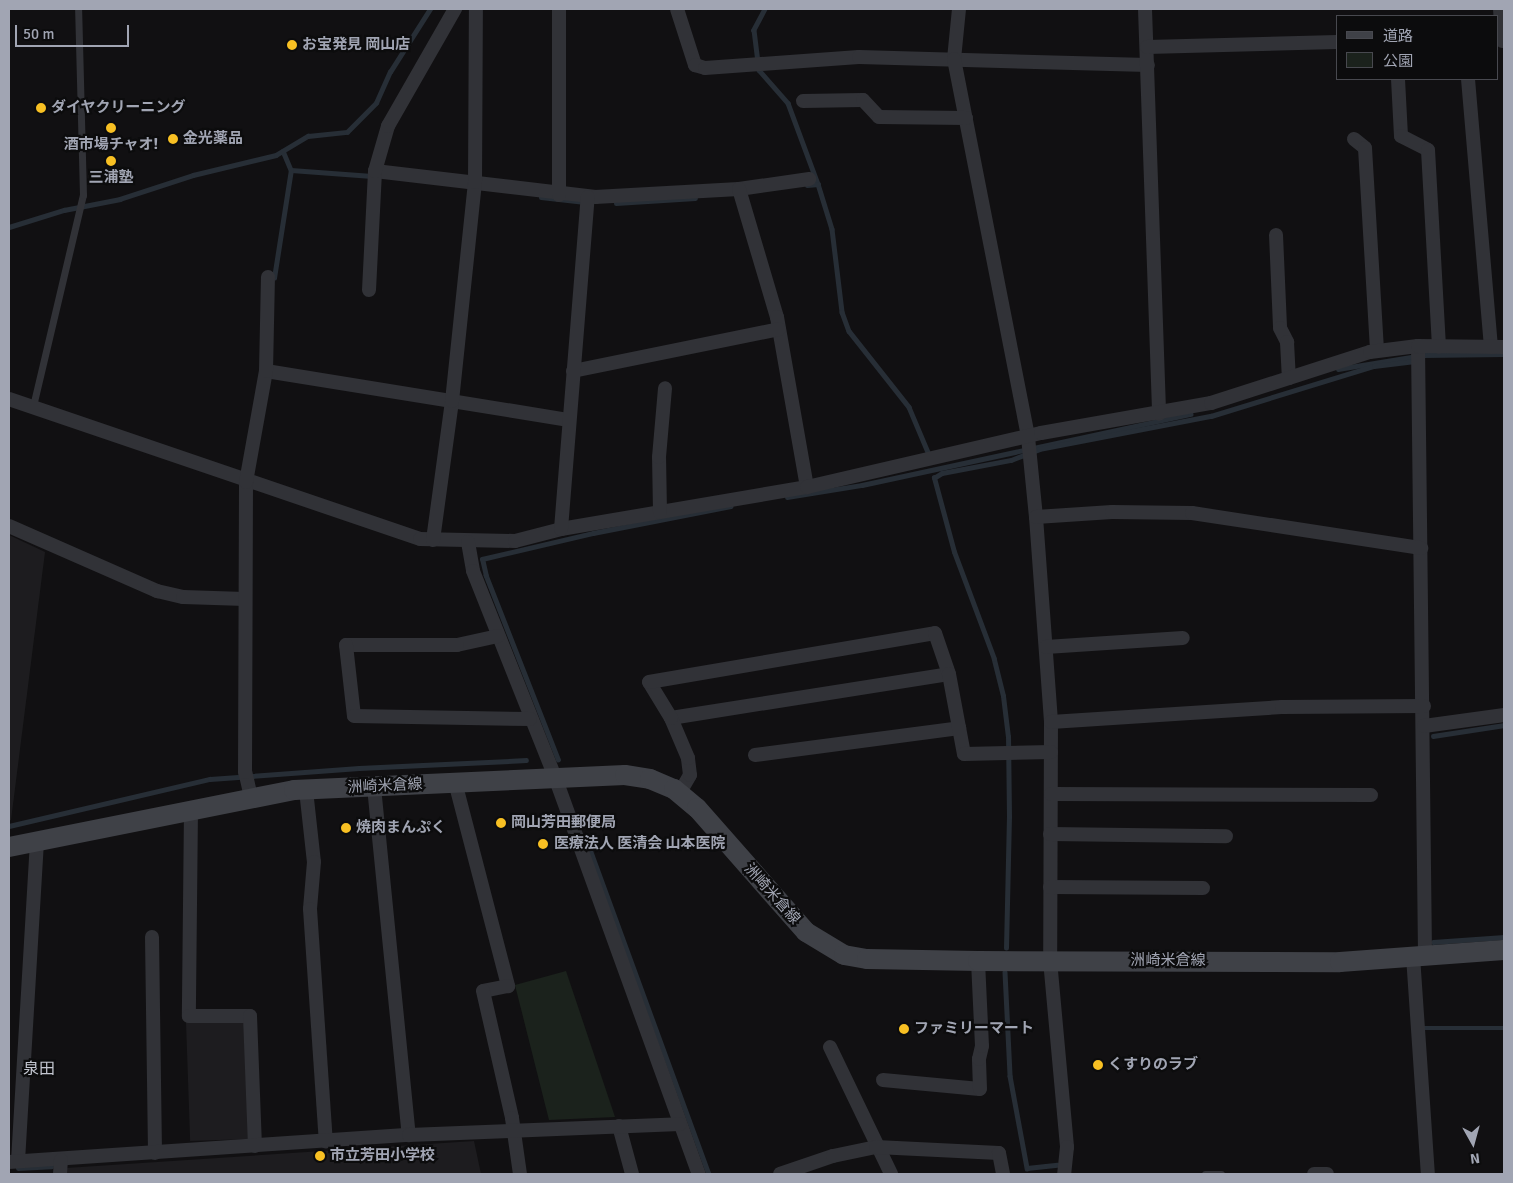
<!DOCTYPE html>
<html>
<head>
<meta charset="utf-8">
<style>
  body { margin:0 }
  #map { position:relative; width:1513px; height:1183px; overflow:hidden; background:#111012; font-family:Signika,"Noto Sans JP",sans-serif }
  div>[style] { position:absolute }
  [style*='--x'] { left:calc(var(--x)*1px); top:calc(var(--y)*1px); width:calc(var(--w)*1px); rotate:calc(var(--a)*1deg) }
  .built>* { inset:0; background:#1d1c1f; transform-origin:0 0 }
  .green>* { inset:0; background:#1b221c }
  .stream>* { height:4.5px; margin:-2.25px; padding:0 2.25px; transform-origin:2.25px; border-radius:2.25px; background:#272e36 }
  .lane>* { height:7px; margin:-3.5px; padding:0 3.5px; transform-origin:3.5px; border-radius:3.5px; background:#313237 }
  .street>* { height:14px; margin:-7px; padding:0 7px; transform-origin:7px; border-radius:7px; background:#313237 }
  .secondary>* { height:20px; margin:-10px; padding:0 10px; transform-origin:10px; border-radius:10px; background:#3f4147 }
  .dots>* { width:14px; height:14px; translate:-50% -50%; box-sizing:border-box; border:2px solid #0c0c0d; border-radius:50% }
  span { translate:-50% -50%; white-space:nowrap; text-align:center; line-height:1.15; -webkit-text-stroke:4.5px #0c0c0d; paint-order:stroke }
  .poi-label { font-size:15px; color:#a1a5b3; font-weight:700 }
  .left { translate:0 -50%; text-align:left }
  .street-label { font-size:15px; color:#a1a5b3 }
  .neighbourhood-label { font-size:16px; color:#c2c5cf }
  .frame { position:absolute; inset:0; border:10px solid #a1a5b3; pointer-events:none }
  .legend { position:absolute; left:1336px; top:15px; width:162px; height:65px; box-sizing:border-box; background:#0c0c0d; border:1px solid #48494f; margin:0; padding:6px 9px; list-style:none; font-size:15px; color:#a1a5b3 }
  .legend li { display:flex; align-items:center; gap:10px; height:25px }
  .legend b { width:25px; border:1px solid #48494f }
  .north { position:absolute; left:1448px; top:1118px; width:50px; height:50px; -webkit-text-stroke:4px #0c0c0d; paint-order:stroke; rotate:173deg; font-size:14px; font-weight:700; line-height:20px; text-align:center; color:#a1a5b3 }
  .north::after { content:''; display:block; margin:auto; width:18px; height:22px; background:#a1a5b3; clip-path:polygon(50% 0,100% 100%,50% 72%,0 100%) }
  .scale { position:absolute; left:15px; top:25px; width:114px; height:22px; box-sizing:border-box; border:2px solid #a1a5b3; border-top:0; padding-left:6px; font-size:15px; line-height:18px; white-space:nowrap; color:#a1a5b3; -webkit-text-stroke:4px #0c0c0d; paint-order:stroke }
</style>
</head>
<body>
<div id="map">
  <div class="built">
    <div style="clip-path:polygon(9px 535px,45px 552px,11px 820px,9px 821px)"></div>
    <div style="left:246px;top:1021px;width:118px;height:60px;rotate:88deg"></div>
    <div style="clip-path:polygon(474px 1141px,481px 1174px,66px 1174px,66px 1168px)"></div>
  </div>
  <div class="green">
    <div style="clip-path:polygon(566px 971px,615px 1117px,549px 1120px,515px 985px)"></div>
  </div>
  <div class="stream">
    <div style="--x:765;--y:9;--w:24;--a:118"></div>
    <div style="--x:754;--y:30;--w:40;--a:82.9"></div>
    <div style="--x:759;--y:70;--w:44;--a:48.7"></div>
    <div style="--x:788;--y:103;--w:86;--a:69.7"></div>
    <div style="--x:818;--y:184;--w:47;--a:72.7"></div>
    <div style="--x:832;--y:229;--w:84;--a:83.1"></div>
    <div style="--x:842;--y:312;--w:20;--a:70"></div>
    <div style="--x:849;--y:331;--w:97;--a:51.7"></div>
    <div style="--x:909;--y:407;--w:54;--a:67.2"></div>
    <div style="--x:283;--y:151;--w:21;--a:67"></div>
    <div style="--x:291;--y:170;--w:81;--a:4.2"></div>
    <div style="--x:807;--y:185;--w:11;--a:-5"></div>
    <div style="--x:541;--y:197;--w:44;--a:6.5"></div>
    <div style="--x:616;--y:203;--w:79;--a:-3.6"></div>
    <div style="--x:9;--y:227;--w:58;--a:-17.2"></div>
    <div style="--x:64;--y:210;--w:57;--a:-11.1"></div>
    <div style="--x:120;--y:199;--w:77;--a:-18.2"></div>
    <div style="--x:193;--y:175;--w:85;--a:-13.5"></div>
    <div style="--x:276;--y:155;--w:37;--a:-31"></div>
    <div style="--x:308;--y:136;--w:39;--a:-6"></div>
    <div style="--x:347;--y:132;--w:41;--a:-45"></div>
    <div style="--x:376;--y:103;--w:34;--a:-66"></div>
    <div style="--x:390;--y:72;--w:75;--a:-57.6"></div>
    <div style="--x:274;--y:278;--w:109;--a:-81.1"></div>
    <div style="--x:1338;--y:369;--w:86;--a:-9.4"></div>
    <div style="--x:1423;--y:355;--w:81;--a:-0.7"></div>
    <div style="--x:787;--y:497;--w:76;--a:-9.1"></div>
    <div style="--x:862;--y:485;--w:336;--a:-12.2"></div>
    <div style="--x:1433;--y:736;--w:72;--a:-8.8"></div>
    <div style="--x:558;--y:760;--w:198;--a:-111.4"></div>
    <div style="--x:486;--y:576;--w:17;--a:-103"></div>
    <div style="--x:482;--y:559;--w:114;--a:-13.2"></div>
    <div style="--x:593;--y:533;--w:140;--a:-11.1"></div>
    <div style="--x:9;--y:826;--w:206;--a:-13.2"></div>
    <div style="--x:210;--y:779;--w:149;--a:-4.2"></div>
    <div style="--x:359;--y:768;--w:167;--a:-2.7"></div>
    <div style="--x:587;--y:841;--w:355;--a:69.9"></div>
    <div style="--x:1433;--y:942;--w:71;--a:-4"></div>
    <div style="--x:1006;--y:948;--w:131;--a:-88.7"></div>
    <div style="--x:1009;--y:817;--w:80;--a:-90.7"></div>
    <div style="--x:1008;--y:737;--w:41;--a:-97"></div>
    <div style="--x:1003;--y:696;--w:38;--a:-104"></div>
    <div style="--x:994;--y:659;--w:114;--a:-110.5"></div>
    <div style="--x:954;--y:552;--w:77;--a:-105.1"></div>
    <div style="--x:934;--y:478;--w:9;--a:-32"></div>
    <div style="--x:942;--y:473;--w:70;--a:-10.7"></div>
    <div style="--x:1011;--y:460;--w:30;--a:-21"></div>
    <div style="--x:1039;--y:449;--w:175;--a:-10.9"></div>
    <div style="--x:1211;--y:416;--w:170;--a:-17.1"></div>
    <div style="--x:1374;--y:366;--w:41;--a:-7"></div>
    <div style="--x:1005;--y:972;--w:104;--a:87.2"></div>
    <div style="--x:1010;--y:1076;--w:94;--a:79.5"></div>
    <div style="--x:1027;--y:1168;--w:30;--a:-6"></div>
    <div style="--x:1423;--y:1028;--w:81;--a:0"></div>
    <div style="--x:18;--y:1168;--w:33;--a:-3"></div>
  </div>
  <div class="lane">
    <div style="--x:33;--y:406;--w:217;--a:-76.7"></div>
    <div style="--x:83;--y:195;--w:186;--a:-91.5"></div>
    <div style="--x:1205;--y:1174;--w:16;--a:0"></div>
  </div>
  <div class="street">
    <div style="--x:677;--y:9;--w:59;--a:72.2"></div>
    <div style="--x:695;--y:65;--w:10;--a:17"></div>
    <div style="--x:705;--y:68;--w:154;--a:-4.1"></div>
    <div style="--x:859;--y:57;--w:289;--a:1.6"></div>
    <div style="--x:959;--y:9;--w:50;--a:95.7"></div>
    <div style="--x:954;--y:59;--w:385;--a:78.9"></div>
    <div style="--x:1028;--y:437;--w:80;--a:84.3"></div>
    <div style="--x:1036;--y:517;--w:206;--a:85.8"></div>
    <div style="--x:1051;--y:722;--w:238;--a:90.2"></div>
    <div style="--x:1050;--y:960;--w:188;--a:84.8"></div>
    <div style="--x:1067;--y:1147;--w:27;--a:96"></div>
    <div style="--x:1145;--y:9;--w:405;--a:88"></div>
    <div style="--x:1500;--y:9;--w:32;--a:86"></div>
    <div style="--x:1147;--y:47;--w:190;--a:-1.5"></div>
    <div style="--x:1398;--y:79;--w:57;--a:87"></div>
    <div style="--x:1401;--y:136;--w:30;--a:27"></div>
    <div style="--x:1428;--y:150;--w:197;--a:86.8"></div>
    <div style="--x:1468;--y:79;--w:269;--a:85.1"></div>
    <div style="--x:803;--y:101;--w:60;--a:-1"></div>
    <div style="--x:863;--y:100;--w:23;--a:47"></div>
    <div style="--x:879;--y:117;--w:87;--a:0.7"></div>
    <div style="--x:1354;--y:139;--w:14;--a:39"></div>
    <div style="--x:1365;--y:148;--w:203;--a:86.6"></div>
    <div style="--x:375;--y:171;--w:222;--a:6.7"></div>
    <div style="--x:595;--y:197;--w:144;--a:-3.2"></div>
    <div style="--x:739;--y:189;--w:71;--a:-8.1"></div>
    <div style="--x:739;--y:189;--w:134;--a:73.5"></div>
    <div style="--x:777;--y:317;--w:173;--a:80"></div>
    <div style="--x:559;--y:195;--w:186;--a:-90"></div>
    <div style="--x:1276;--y:235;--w:93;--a:87.5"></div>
    <div style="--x:1280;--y:328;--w:16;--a:63"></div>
    <div style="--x:1287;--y:342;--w:36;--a:87"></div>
    <div style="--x:369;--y:290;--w:119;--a:-87.1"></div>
    <div style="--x:375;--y:171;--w:47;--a:-73.9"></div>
    <div style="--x:388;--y:126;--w:135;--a:-60.2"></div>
    <div style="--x:1418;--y:346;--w:609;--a:89.34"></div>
    <div style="--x:266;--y:371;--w:307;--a:9.2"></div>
    <div style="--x:573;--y:371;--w:210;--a:-11.5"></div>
    <div style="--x:9;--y:399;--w:434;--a:18.8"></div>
    <div style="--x:420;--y:539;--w:95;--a:1.2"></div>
    <div style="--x:515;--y:541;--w:48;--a:-14.6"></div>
    <div style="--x:561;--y:529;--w:250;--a:-9.7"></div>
    <div style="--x:807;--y:487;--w:240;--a:-13"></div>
    <div style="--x:1041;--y:433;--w:173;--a:-10"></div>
    <div style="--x:1211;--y:403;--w:167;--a:-17.8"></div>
    <div style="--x:1370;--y:352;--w:48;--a:-7.1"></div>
    <div style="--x:1418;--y:346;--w:86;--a:0.7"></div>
    <div style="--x:660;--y:512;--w:55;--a:-91"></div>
    <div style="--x:659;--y:457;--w:69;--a:-85"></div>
    <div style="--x:1036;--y:517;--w:76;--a:-3.8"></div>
    <div style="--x:1112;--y:512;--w:80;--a:0.7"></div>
    <div style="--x:1192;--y:513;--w:232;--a:8.7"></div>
    <div style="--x:9;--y:526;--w:162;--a:23.7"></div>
    <div style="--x:157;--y:591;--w:27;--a:13"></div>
    <div style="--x:183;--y:597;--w:62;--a:1.8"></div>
    <div style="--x:561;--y:529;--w:333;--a:-85.4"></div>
    <div style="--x:433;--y:540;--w:140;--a:-82.2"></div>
    <div style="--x:452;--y:401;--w:220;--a:-84"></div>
    <div style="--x:475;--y:182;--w:173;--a:-89.7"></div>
    <div style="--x:468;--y:542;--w:29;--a:80"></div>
    <div style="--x:473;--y:571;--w:222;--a:68.3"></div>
    <div style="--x:555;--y:777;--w:422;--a:70.1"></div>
    <div style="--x:498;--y:636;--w:42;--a:167.6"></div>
    <div style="--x:457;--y:645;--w:111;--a:180"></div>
    <div style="--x:346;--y:645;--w:71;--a:83.6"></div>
    <div style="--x:354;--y:716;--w:176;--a:1"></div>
    <div style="--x:1046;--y:647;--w:137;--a:-3.8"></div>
    <div style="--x:671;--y:718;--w:281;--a:-9"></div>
    <div style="--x:1051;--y:722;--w:231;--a:-3.7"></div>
    <div style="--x:1282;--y:707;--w:142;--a:-0.4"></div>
    <div style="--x:1424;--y:726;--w:81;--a:-7.8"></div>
    <div style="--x:755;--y:755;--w:206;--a:-7.5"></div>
    <div style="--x:455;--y:782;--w:211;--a:75.4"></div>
    <div style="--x:508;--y:986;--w:25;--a:169"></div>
    <div style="--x:483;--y:991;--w:130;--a:77.1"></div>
    <div style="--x:512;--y:1118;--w:57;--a:81.9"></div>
    <div style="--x:374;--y:787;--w:350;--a:84.3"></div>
    <div style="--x:306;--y:790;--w:72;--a:83.7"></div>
    <div style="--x:314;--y:862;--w:47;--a:94.9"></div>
    <div style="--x:310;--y:909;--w:233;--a:86.1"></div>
    <div style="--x:679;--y:794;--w:22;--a:-60"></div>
    <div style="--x:690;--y:775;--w:17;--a:-97"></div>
    <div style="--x:688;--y:758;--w:43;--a:-113"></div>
    <div style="--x:671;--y:718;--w:42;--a:-121.4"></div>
    <div style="--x:649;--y:682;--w:290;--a:-9.7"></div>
    <div style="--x:935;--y:633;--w:43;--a:71.1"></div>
    <div style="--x:949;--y:674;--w:81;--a:79.4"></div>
    <div style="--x:964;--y:754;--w:87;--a:-1.3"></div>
    <div style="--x:1051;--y:794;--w:320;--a:0.2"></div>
    <div style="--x:251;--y:797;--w:26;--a:-103"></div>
    <div style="--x:245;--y:772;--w:290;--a:-89.8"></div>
    <div style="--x:246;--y:482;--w:113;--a:-79.8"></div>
    <div style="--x:266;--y:371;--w:94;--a:-88.8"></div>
    <div style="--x:191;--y:809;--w:207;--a:90.6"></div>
    <div style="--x:189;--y:1016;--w:61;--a:0"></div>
    <div style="--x:250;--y:1016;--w:130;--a:87.8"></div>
    <div style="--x:1050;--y:834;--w:176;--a:0.7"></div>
    <div style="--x:1050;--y:887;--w:153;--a:0.4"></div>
    <div style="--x:152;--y:937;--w:216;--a:89.2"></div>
    <div style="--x:1413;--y:956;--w:219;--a:86.1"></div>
    <div style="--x:830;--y:1047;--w:141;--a:64.3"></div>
    <div style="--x:883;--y:1080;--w:97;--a:5.3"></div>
    <div style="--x:980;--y:1089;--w:30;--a:-92"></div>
    <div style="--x:979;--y:1059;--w:13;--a:-77"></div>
    <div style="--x:982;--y:1046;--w:85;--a:-92.7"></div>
    <div style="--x:619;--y:1126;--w:50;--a:74.8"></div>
    <div style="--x:18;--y:1161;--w:321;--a:-86.6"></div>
    <div style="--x:9;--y:1162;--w:401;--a:-3.9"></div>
    <div style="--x:409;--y:1135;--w:271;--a:-2.3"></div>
    <div style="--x:60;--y:1174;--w:14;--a:-86"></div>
    <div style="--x:780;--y:1174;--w:56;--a:-18.8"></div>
    <div style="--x:833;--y:1156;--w:44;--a:-11.8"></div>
    <div style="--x:876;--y:1147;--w:123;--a:2.8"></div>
    <div style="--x:999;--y:1153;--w:21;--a:79"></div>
    <div style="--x:1314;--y:1174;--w:13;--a:0"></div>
  </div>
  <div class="secondary">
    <div style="--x:9;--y:847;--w:291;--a:-11.3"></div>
    <div style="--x:294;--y:790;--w:331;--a:-2.6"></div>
    <div style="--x:625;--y:775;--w:25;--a:9"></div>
    <div style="--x:650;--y:779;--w:26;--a:23"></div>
    <div style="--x:674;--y:789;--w:30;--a:40"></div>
    <div style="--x:697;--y:808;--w:165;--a:48.7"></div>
    <div style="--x:806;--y:932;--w:44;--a:31.2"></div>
    <div style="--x:844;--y:955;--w:23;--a:10"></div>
    <div style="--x:867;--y:959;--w:111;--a:1"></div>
    <div style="--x:978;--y:961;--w:362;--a:0.2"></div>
    <div style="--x:1340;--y:962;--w:164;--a:-4.2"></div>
  </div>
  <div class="dots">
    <div style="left:292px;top:45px;background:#f8c023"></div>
    <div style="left:41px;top:108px;background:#f8c023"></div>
    <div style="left:111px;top:128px;background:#f8c023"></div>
    <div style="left:173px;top:139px;background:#f8c023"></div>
    <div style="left:111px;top:161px;background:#f8c023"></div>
    <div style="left:501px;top:823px;background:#f8c023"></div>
    <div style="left:346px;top:828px;background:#f8c023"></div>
    <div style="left:543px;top:844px;background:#f8c023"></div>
    <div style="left:904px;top:1029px;background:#f8c023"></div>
    <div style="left:1098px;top:1065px;background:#f8c023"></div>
    <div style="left:320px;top:1156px;background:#f8c023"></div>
  </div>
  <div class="poi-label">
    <span class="left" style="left:302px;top:45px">お宝発見 岡山店</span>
    <span class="left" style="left:51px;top:108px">ダイヤクリーニング</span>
    <span class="left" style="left:183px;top:139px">金光薬品</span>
    <span style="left:111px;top:145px">酒市場チャオ!</span>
    <span style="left:111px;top:178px">三浦塾</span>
    <span class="left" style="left:511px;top:823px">岡山芳田郵便局</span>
    <span class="left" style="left:356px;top:828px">焼肉まんぷく</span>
    <span class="left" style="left:554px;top:844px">医療法人 医清会 山本医院</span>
    <span class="left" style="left:914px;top:1029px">ファミリーマート</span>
    <span class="left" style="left:1108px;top:1065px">くすりのラブ</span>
    <span class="left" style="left:330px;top:1156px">市立芳田小学校</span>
  </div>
  <div class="street-label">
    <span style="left:385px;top:786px;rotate:-3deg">洲崎米倉線</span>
    <span style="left:772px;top:894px;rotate:48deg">洲崎米倉線</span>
    <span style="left:1168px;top:961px">洲崎米倉線</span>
  </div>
  <div class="neighbourhood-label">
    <span style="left:39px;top:1069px">泉田</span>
  </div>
  <div class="frame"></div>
  <ul class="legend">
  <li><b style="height:6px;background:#3f4147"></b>道路</li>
  <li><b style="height:14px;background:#1b221c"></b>公園</li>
  </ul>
  <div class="north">N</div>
  <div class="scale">50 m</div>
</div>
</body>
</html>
